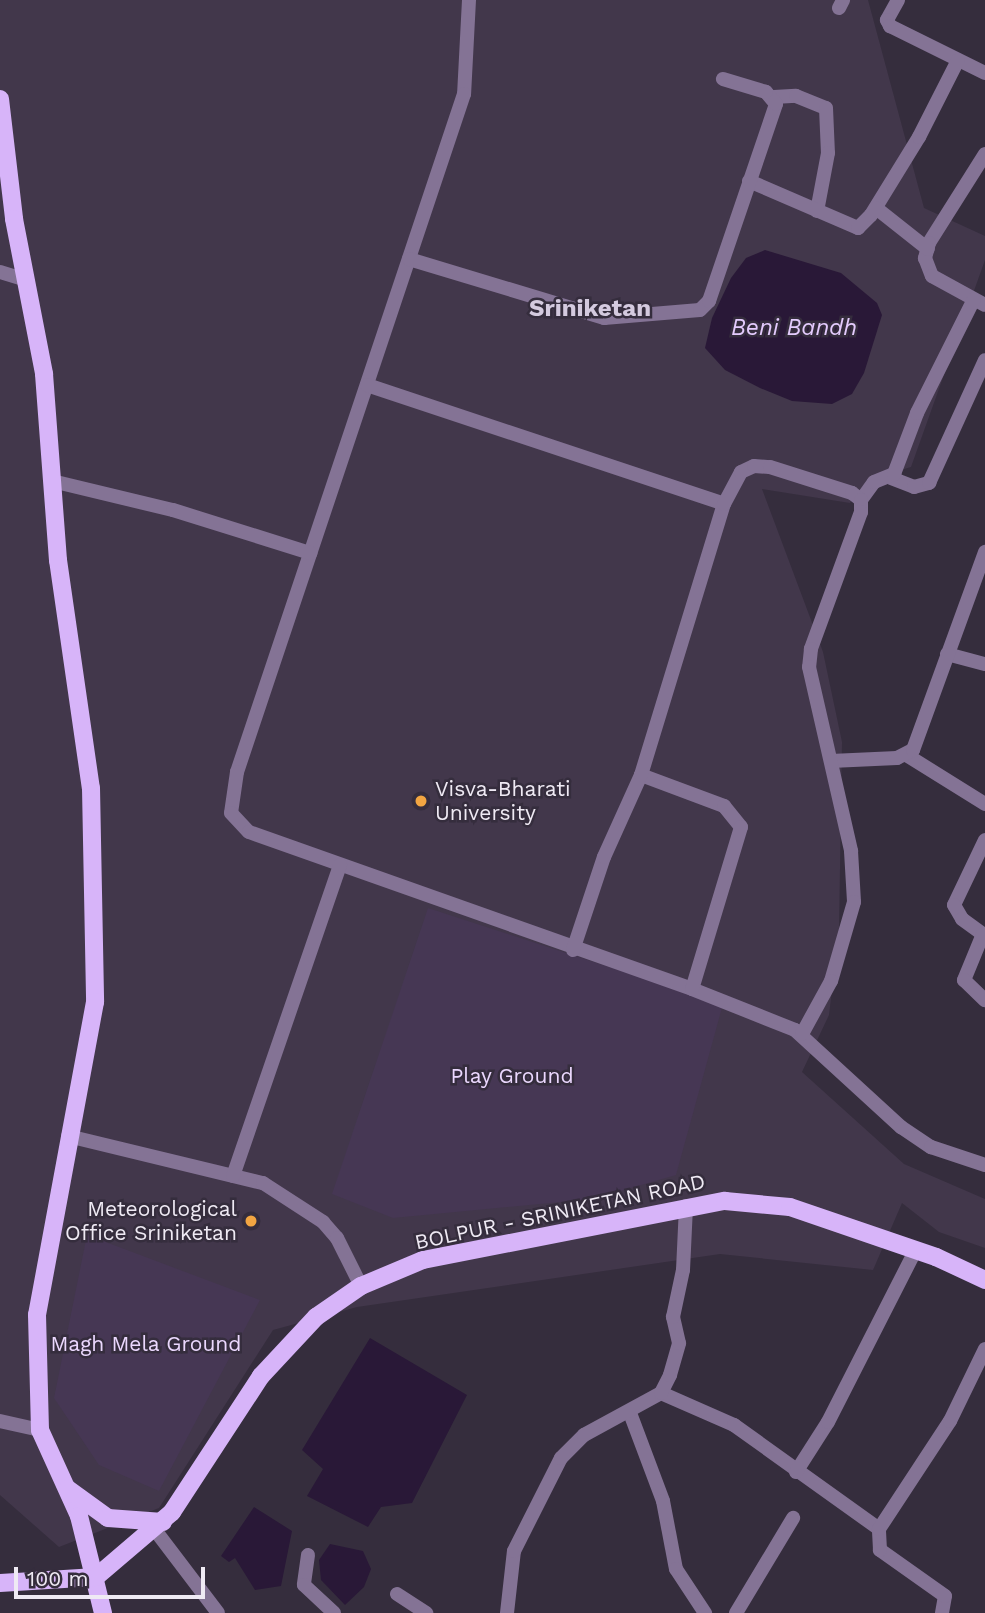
<!DOCTYPE html>
<html>
<head>
<meta charset="utf-8">
<style>
  body { margin:0 }
  #map { position:relative; width:985px; height:1613px; overflow:hidden; background:#352d3d; font-family:"Work Sans",sans-serif }
  div>[style] { position:absolute }
  [style*='--x'] { left:calc(var(--x)*1px); top:calc(var(--y)*1px); width:calc(var(--w)*1px); rotate:calc(var(--a)*1deg) }
  .built>* { inset:0; background:#42374b }
  .green>* { inset:0; background:#463754 }
  .water>* { inset:0; background:#291837 }
  .minor>* { height:14px; margin:-7px; padding:0 7px; transform-origin:7px; border-radius:7px; background:#847395 }
  .major>* { height:18px; margin:-9px; padding:0 9px; transform-origin:9px; border-radius:9px; background:#d7b4f9 }
  .dots>* { width:19px; height:19px; translate:-50% -50%; box-sizing:border-box; border:4px solid #352d3d; border-radius:50% }
  span { translate:-50% -50%; white-space:nowrap; text-align:center; line-height:1.15; -webkit-text-stroke:5px #352d3d; paint-order:stroke }
  .poi-label { font-size:21px; color:#efeaf4 }
  .left { translate:0 -50%; text-align:left }
  .right { translate:-100% -50%; text-align:right }
  .park-label { font-size:21px; color:#ebd8fe }
  .street-label { font-size:21px; color:#efeaf4 }
  .water-label { font-size:23px; color:#e4cbfd; font-style:italic }
  .quarter-label { font-size:24px; color:#d4cadf; font-weight:700 }
  .scale { position:absolute; left:14px; top:1567px; width:191px; height:32px; box-sizing:border-box; border:4px solid #efeaf4; border-top:0; padding-left:9px; font-size:21px; line-height:24px; white-space:nowrap; color:#efeaf4; -webkit-text-stroke:5px #352d3d; paint-order:stroke }
</style>
</head>
<body>
<div id="map">
  <div class="built">
    <div style="clip-path:polygon(0 0,868px 0,924px 208px,985px 236px,985px 260px,911px 467px,867px 480px,850px 503px,762px 489px,823px 652px,842px 742px,839px 931px,829px 1015px,802px 1072px,904px 1164px,985px 1199px,985px 1248px,939px 1232px,902px 1203px,873px 1270px,720px 1254px,357px 1307px,273px 1330px,159px 1508px,59px 1547px,0 1495px)"></div>
  </div>
  <div class="green">
    <div style="clip-path:polygon(428px 908px,723px 1004px,676px 1175px,592px 1199px,393px 1218px,332px 1194px)"></div>
    <div style="clip-path:polygon(87px 1235px,260px 1300px,159px 1491px,99px 1465px,54px 1398px)"></div>
  </div>
  <div class="water">
    <div style="clip-path:polygon(765px 250px,841px 273px,877px 303px,882px 315px,864px 373px,852px 394px,832px 404px,792px 401px,760px 388px,725px 370px,705px 348px,712px 318px,731px 278px,746px 258px)"></div>
    <div style="clip-path:polygon(370px 1338px,467px 1395px,412px 1503px,381px 1507px,368px 1527px,307px 1496px,323px 1469px,302px 1450px)"></div>
    <div style="clip-path:polygon(254px 1507px,292px 1531px,281px 1586px,255px 1590px,235px 1558px,229px 1562px,221px 1556px)"></div>
    <div style="clip-path:polygon(330px 1544px,363px 1551px,371px 1569px,364px 1587px,345px 1605px,321px 1580px,319px 1560px)"></div>
  </div>
  <div class="minor">
    <div style="--x:469;--y:0;--w:94;--a:93"></div>
    <div style="--x:464;--y:94;--w:715;--a:108.51"></div>
    <div style="--x:237;--y:772;--w:41;--a:98.3"></div>
    <div style="--x:231;--y:813;--w:26;--a:47"></div>
    <div style="--x:249;--y:832;--w:470;--a:19.5"></div>
    <div style="--x:692;--y:989;--w:111;--a:21.7"></div>
    <div style="--x:795;--y:1030;--w:144;--a:42.5"></div>
    <div style="--x:901;--y:1127;--w:36;--a:34"></div>
    <div style="--x:931;--y:1147;--w:57;--a:18.4"></div>
    <div style="--x:898;--y:0;--w:23;--a:119"></div>
    <div style="--x:887;--y:20;--w:7;--a:63"></div>
    <div style="--x:890;--y:26;--w:106;--a:26.3"></div>
    <div style="--x:839;--y:8;--w:9;--a:-63"></div>
    <div style="--x:774;--y:97;--w:22;--a:-3"></div>
    <div style="--x:796;--y:96;--w:32;--a:22"></div>
    <div style="--x:826;--y:108;--w:45;--a:87.5"></div>
    <div style="--x:828;--y:153;--w:59;--a:100.7"></div>
    <div style="--x:985;--y:154;--w:105;--a:122.2"></div>
    <div style="--x:929;--y:243;--w:16;--a:105"></div>
    <div style="--x:925;--y:258;--w:19;--a:69"></div>
    <div style="--x:932;--y:276;--w:60;--a:28.7"></div>
    <div style="--x:749;--y:181;--w:119;--a:23.3"></div>
    <div style="--x:858;--y:228;--w:18;--a:-45"></div>
    <div style="--x:871;--y:215;--w:92;--a:-58.4"></div>
    <div style="--x:919;--y:137;--w:86;--a:-63.1"></div>
    <div style="--x:876;--y:208;--w:66;--a:38.3"></div>
    <div style="--x:409;--y:259;--w:204;--a:16.8"></div>
    <div style="--x:604;--y:318;--w:96;--a:-4.8"></div>
    <div style="--x:700;--y:310;--w:13;--a:-45"></div>
    <div style="--x:709;--y:301;--w:208;--a:-71.2"></div>
    <div style="--x:776;--y:104;--w:16;--a:-130"></div>
    <div style="--x:766;--y:92;--w:45;--a:-163.2"></div>
    <div style="--x:0;--y:272;--w:27;--a:17"></div>
    <div style="--x:367;--y:385;--w:376;--a:18.4"></div>
    <div style="--x:891;--y:478;--w:25;--a:21"></div>
    <div style="--x:914;--y:487;--w:16;--a:-15"></div>
    <div style="--x:929;--y:483;--w:135;--a:-65.5"></div>
    <div style="--x:52;--y:481;--w:124;--a:13.5"></div>
    <div style="--x:173;--y:510;--w:144;--a:17.4"></div>
    <div style="--x:861;--y:500;--w:22;--a:-54"></div>
    <div style="--x:874;--y:482;--w:22;--a:-22"></div>
    <div style="--x:894;--y:474;--w:65;--a:-69.3"></div>
    <div style="--x:917;--y:413;--w:127;--a:-63.4"></div>
    <div style="--x:947;--y:654;--w:39;--a:15"></div>
    <div style="--x:908;--y:756;--w:91;--a:31.9"></div>
    <div style="--x:831;--y:761;--w:66;--a:-2.6"></div>
    <div style="--x:897;--y:758;--w:18;--a:-27"></div>
    <div style="--x:913;--y:750;--w:211;--a:-70"></div>
    <div style="--x:641;--y:775;--w:89;--a:20.5"></div>
    <div style="--x:724;--y:806;--w:27;--a:51"></div>
    <div style="--x:741;--y:827;--w:169;--a:106.8"></div>
    <div style="--x:985;--y:840;--w:72;--a:115.5"></div>
    <div style="--x:954;--y:905;--w:16;--a:60"></div>
    <div style="--x:962;--y:919;--w:26;--a:36"></div>
    <div style="--x:983;--y:934;--w:50;--a:112.4"></div>
    <div style="--x:964;--y:980;--w:29;--a:44"></div>
    <div style="--x:573;--y:950;--w:98;--a:-71.6"></div>
    <div style="--x:604;--y:857;--w:90;--a:-65.7"></div>
    <div style="--x:641;--y:775;--w:283;--a:-73"></div>
    <div style="--x:724;--y:504;--w:36;--a:-62"></div>
    <div style="--x:741;--y:472;--w:14;--a:-25"></div>
    <div style="--x:754;--y:466;--w:16;--a:4"></div>
    <div style="--x:770;--y:467;--w:86;--a:17.6"></div>
    <div style="--x:852;--y:493;--w:11;--a:38"></div>
    <div style="--x:861;--y:500;--w:12;--a:90"></div>
    <div style="--x:861;--y:512;--w:146;--a:110.1"></div>
    <div style="--x:811;--y:649;--w:18;--a:96"></div>
    <div style="--x:809;--y:667;--w:189;--a:77.1"></div>
    <div style="--x:851;--y:851;--w:51;--a:86.6"></div>
    <div style="--x:854;--y:902;--w:82;--a:106.2"></div>
    <div style="--x:831;--y:981;--w:60;--a:118.7"></div>
    <div style="--x:68;--y:1136;--w:201;--a:13.6"></div>
    <div style="--x:263;--y:1183;--w:72;--a:33"></div>
    <div style="--x:323;--y:1222;--w:21;--a:49"></div>
    <div style="--x:337;--y:1238;--w:54;--a:63.4"></div>
    <div style="--x:233;--y:1176;--w:329;--a:-71"></div>
    <div style="--x:661;--y:1393;--w:80;--a:23.7"></div>
    <div style="--x:734;--y:1425;--w:178;--a:35.6"></div>
    <div style="--x:630;--y:1413;--w:94;--a:69.4"></div>
    <div style="--x:663;--y:1501;--w:69;--a:79.2"></div>
    <div style="--x:676;--y:1569;--w:53;--a:56.6"></div>
    <div style="--x:0;--y:1421;--w:41;--a:12.7"></div>
    <div style="--x:796;--y:1472;--w:59;--a:-57.4"></div>
    <div style="--x:828;--y:1422;--w:192;--a:-63"></div>
    <div style="--x:155;--y:1530;--w:104;--a:52.8"></div>
    <div style="--x:308;--y:1555;--w:30;--a:98"></div>
    <div style="--x:304;--y:1585;--w:41;--a:43"></div>
    <div style="--x:397;--y:1594;--w:35;--a:33"></div>
    <div style="--x:507;--y:1613;--w:62;--a:-83.6"></div>
    <div style="--x:514;--y:1551;--w:104;--a:-63.2"></div>
    <div style="--x:561;--y:1458;--w:33;--a:-45"></div>
    <div style="--x:584;--y:1435;--w:88;--a:-28.6"></div>
    <div style="--x:661;--y:1393;--w:20;--a:-63"></div>
    <div style="--x:670;--y:1375;--w:33;--a:-74"></div>
    <div style="--x:679;--y:1343;--w:27;--a:-103"></div>
    <div style="--x:673;--y:1317;--w:48;--a:-78"></div>
    <div style="--x:683;--y:1270;--w:64;--a:-87.3"></div>
    <div style="--x:736;--y:1613;--w:111;--a:-59"></div>
    <div style="--x:942;--y:1613;--w:17;--a:-80"></div>
    <div style="--x:945;--y:1596;--w:80;--a:-144.7"></div>
    <div style="--x:880;--y:1550;--w:21;--a:-93"></div>
    <div style="--x:879;--y:1529;--w:129;--a:-56.7"></div>
    <div style="--x:950;--y:1421;--w:80;--a:-64.1"></div>
  </div>
  <div class="major">
    <div style="--x:0;--y:99;--w:121;--a:83.3"></div>
    <div style="--x:14;--y:219;--w:158;--a:79"></div>
    <div style="--x:44;--y:374;--w:187;--a:85.7"></div>
    <div style="--x:58;--y:560;--w:230;--a:81.8"></div>
    <div style="--x:91;--y:788;--w:214;--a:88.9"></div>
    <div style="--x:95;--y:1002;--w:318;--a:100.5"></div>
    <div style="--x:37;--y:1315;--w:115;--a:88.5"></div>
    <div style="--x:40;--y:1430;--w:94;--a:65.6"></div>
    <div style="--x:79;--y:1516;--w:100;--a:76.1"></div>
    <div style="--x:68;--y:1489;--w:49;--a:35.9"></div>
    <div style="--x:108;--y:1518;--w:55;--a:4.2"></div>
    <div style="--x:0;--y:1583;--w:96;--a:-3.6"></div>
    <div style="--x:96;--y:1577;--w:100;--a:-40.5"></div>
    <div style="--x:172;--y:1512;--w:163;--a:-56.8"></div>
    <div style="--x:261;--y:1376;--w:81;--a:-47"></div>
    <div style="--x:316;--y:1317;--w:55;--a:-34.6"></div>
    <div style="--x:361;--y:1286;--w:67;--a:-22.8"></div>
    <div style="--x:423;--y:1260;--w:308;--a:-11.1"></div>
    <div style="--x:725;--y:1201;--w:65;--a:5.3"></div>
    <div style="--x:790;--y:1207;--w:154;--a:18.9"></div>
    <div style="--x:936;--y:1257;--w:54;--a:25.1"></div>
  </div>
  <div class="dots">
    <div style="left:421px;top:801px;background:#f2a542"></div>
    <div style="left:251px;top:1221px;background:#f2a542"></div>
  </div>
  <div class="poi-label">
    <span class="left" style="left:435px;top:801px">Visva-Bharati<br>University</span>
    <span class="right" style="left:237px;top:1221px">Meteorological<br>Office Sriniketan</span>
  </div>
  <div class="park-label">
    <span style="left:512px;top:1076px">Play Ground</span>
    <span style="left:146px;top:1344px">Magh Mela Ground</span>
  </div>
  <div class="street-label">
    <span style="left:560px;top:1212px;rotate:-12deg">BOLPUR - SRINIKETAN ROAD</span>
  </div>
  <div class="water-label">
    <span style="left:794px;top:328px">Beni Bandh</span>
  </div>
  <div class="quarter-label">
    <span style="left:590px;top:309px">Sriniketan</span>
  </div>
  <div class="scale">100 m</div>
</div>
</body>
</html>
